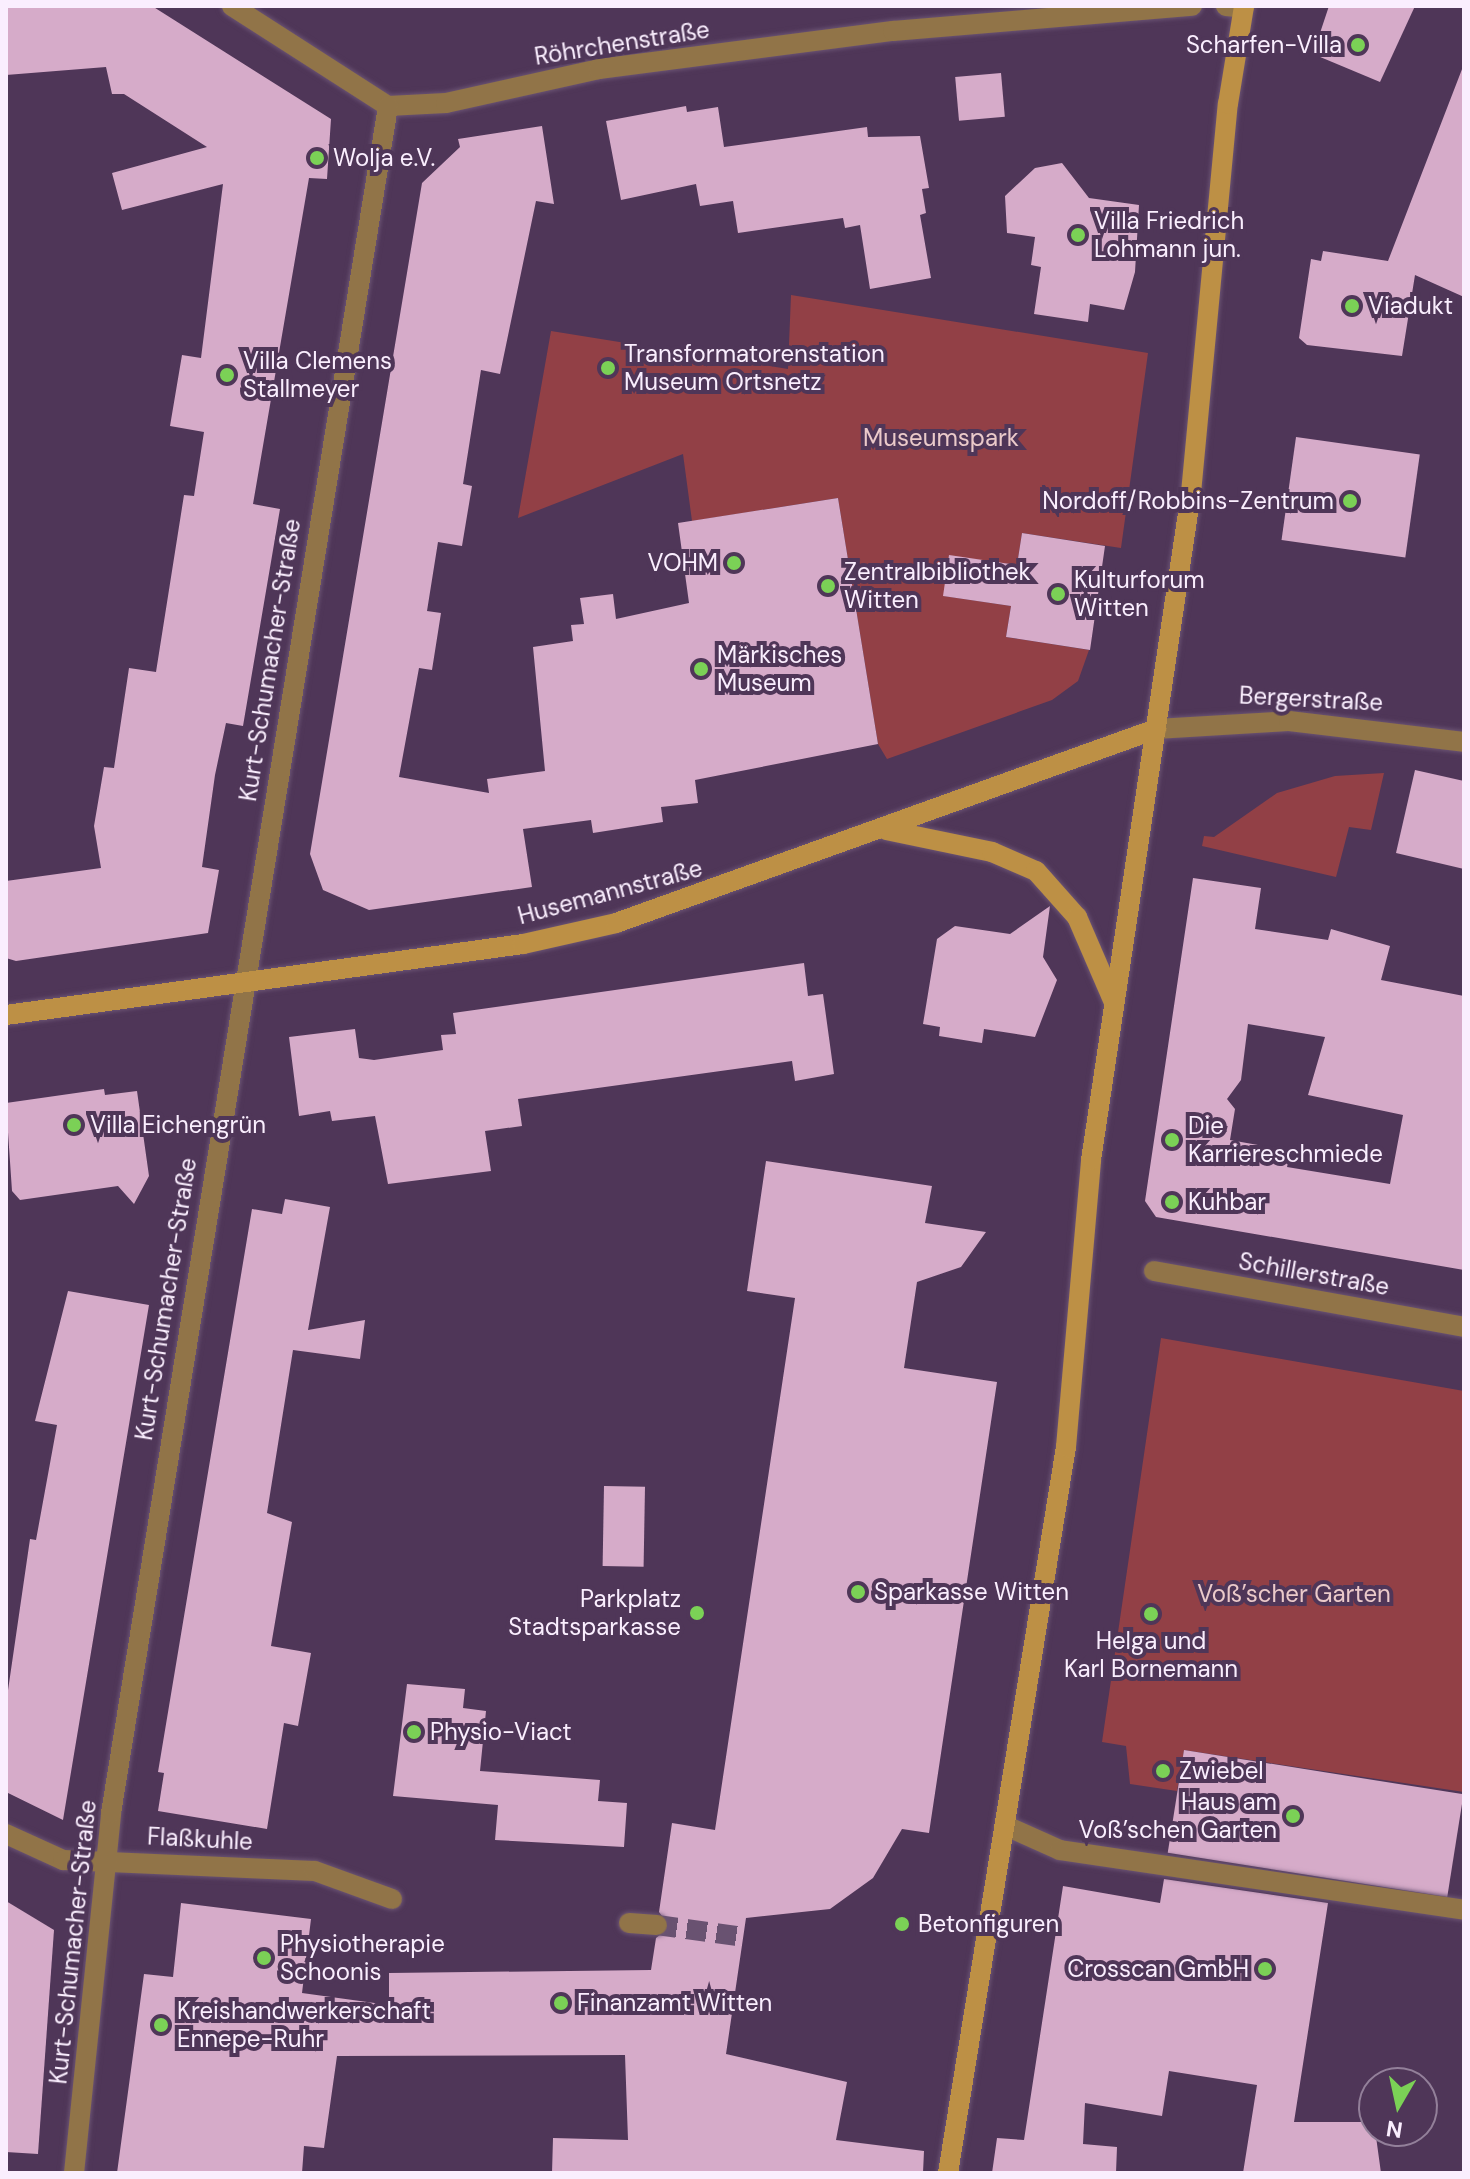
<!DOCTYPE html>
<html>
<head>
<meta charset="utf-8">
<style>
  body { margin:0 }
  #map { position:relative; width:1470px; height:2179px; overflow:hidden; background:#4f3658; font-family:"DM Sans",sans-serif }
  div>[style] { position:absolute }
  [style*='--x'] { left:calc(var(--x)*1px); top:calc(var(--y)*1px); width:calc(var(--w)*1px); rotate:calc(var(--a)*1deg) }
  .green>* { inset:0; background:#924046 }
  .building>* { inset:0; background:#d6abc9; transform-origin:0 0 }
  .pedestrian-tunnel>* { height:20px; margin-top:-10px; transform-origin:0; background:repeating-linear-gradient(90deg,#695271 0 20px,transparent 0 30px) }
  .roads { filter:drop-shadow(0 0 2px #6a5373) drop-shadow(0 0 2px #6a5373) }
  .pedestrian>* { height:20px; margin:-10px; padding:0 10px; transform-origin:10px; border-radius:10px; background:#917448 }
  .minor>* { height:20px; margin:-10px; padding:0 10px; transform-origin:10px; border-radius:10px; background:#917448 }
  .tertiary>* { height:20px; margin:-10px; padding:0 10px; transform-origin:10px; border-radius:10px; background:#917448 }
  .secondary>* { height:20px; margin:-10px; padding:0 10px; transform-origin:10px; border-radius:10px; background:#bd9045 }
  .dots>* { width:22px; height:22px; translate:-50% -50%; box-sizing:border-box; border:4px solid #4f3658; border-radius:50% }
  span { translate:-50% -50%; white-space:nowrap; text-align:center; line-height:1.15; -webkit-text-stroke:8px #4f3658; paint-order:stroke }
  .street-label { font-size:24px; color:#faeefe }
  .poi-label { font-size:24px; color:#faeefe }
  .right { translate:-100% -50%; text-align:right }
  .left { translate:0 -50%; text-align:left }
  .park-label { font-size:24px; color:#ebcaca }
  .frame { position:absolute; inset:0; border:8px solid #faeefe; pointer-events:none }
  .north { position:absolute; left:1358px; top:2067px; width:80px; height:80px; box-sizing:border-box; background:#4f3658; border:2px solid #93809a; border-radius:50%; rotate:189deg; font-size:22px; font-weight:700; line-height:32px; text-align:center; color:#faeefe }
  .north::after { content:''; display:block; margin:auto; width:28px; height:36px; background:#7bd156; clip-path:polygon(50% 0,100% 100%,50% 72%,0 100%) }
</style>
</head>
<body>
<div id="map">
  <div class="green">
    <div style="clip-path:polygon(791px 295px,1148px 353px,1121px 548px,1022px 533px,1017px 565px,949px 556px,944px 596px,1011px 606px,1006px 637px,1089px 650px,1078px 681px,1052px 700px,887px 759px,878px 744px,838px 498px,692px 521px,683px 454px,518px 518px,551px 331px,788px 369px)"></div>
    <div style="clip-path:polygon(1384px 773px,1371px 830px,1349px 827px,1336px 877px,1202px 846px,1204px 836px,1214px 837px,1277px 793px,1335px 776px)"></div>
    <div style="clip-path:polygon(1161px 1338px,1464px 1391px,1464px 1792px,1184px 1750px,1177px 1791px,1130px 1784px,1126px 1746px,1102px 1742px)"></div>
  </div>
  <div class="building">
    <div style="clip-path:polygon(6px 6px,152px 6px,331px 119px,327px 179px,309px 178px,253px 504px,280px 509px,243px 726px,226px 723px,215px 775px,202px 867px,219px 870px,208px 933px,16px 961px,6px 958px,6px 881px,101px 868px,94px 826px,104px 767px,114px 768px,129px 668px,156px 672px,184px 495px,194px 496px,204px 432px,170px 426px,182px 355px,201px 358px,223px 184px,122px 210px,112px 173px,207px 147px,124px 94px,112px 94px,106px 67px,6px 75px)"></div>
    <div style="clip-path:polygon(1329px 6px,1415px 6px,1380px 82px,1313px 54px)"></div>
    <div style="clip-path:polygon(1464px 64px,1464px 297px,1415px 275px,1402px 356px,1307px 345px,1299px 338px,1311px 259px,1321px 261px,1323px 251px,1388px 261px)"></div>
    <div style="left:1001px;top:73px;width:44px;height:46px;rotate:85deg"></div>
    <div style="clip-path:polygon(686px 106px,687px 112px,718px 107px,724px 147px,867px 127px,868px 137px,920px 136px,929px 188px,922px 189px,926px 213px,920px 215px,931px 278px,870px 289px,860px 225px,845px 228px,843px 218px,738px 233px,733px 201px,700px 206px,696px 184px,621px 200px,606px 121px)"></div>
    <div style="clip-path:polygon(542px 126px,554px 204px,536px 201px,500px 374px,481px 370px,463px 484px,472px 486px,462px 546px,438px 542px,427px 611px,441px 613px,432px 670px,419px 668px,399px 777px,489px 793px,487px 779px,545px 771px,533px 647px,573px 641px,571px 625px,584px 624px,580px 598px,613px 594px,616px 619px,689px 603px,678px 523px,838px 498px,878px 744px,695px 780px,698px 803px,661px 807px,663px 822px,593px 833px,591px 820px,523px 829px,532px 887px,369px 910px,323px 890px,310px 854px,422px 183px,460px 147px,458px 139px)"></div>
    <div style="clip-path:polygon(1062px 163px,1089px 198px,1139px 205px,1135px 272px,1124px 310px,1090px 304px,1088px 322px,1034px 314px,1041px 267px,1031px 265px,1035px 237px,1007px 233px,1005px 196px,1035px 168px)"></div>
    <div style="left:1296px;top:437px;width:125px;height:104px;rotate:8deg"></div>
    <div style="clip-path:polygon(1022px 533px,1105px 546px,1090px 650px,1006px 637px,1011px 606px,943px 596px,949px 555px,1017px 565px)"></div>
    <div style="clip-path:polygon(1415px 770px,1464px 781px,1464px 869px,1396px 853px)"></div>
    <div style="clip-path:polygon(evenodd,1193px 878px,1261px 888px,1255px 929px,1328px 940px,1331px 929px,1390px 946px,1381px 980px,1464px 996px,1464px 1270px,1156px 1217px,1145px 1201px,1193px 878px,1248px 1024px,1325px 1037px,1308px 1095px,1403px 1115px,1390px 1184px,1287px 1167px,1291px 1151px,1230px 1140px,1235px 1109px,1227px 1099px,1241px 1080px,1248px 1024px)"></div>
    <div style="clip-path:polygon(1050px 906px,1043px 957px,1057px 980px,1035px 1037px,984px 1029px,982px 1043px,939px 1036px,940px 1027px,923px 1024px,937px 939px,955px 926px,1010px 934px)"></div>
    <div style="clip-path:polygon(804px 963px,808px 996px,823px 994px,834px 1074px,795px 1081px,792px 1061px,518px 1099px,522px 1126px,485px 1131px,491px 1171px,388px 1184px,375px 1116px,332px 1121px,330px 1111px,299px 1116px,289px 1037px,355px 1029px,359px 1058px,374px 1060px,443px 1050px,441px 1035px,456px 1034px,453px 1013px)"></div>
    <div style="clip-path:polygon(104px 1089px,105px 1095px,137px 1091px,149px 1176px,134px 1204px,118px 1186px,20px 1200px,12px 1191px,6px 1103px)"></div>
    <div style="clip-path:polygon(766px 1161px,932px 1186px,925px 1223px,986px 1232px,961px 1267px,917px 1282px,904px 1368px,997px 1382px,929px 1833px,902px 1829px,873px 1878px,830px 1909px,746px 1918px,726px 2054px,847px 2082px,836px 2140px,924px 2151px,923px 2173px,552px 2173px,553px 2138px,628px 2140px,625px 2055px,337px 2056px,324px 2148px,304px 2146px,302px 2173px,117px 2173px,144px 1974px,173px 1977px,181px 1903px,311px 1919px,302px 1993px,389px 2005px,389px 1973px,651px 1970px,656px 1938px,670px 1927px,659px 1912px,672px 1823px,715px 1830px,795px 1298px,747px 1291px)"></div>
    <div style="clip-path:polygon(285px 1199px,330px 1207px,308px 1330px,365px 1320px,360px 1359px,293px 1350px,267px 1513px,292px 1522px,271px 1646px,311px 1653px,298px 1726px,284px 1723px,267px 1829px,158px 1811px,164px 1773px,158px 1772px,252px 1209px,282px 1214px)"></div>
    <div style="clip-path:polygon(68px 1291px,149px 1305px,63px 1820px,6px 1792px,6px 1704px,30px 1539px,36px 1540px,57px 1425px,35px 1421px)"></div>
    <div style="left:604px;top:1486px;width:41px;height:80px;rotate:1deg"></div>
    <div style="clip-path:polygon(407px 1684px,465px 1689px,463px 1708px,486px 1711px,480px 1771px,600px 1780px,598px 1801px,627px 1803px,624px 1847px,495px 1840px,498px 1805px,393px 1796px)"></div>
    <div style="left:1184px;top:1750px;width:283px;height:104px;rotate:9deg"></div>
    <div style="clip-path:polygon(1164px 1879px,1328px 1903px,1294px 2122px,1374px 2122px,1381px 2173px,1243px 2173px,1257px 2085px,1169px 2071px,1162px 2116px,1085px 2103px,1083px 2144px,1117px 2147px,1116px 2173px,992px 2173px,997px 2138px,1024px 2140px,1063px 1886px,1160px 1903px)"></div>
    <div style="clip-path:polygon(6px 1901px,54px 1930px,38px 2154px,6px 2152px)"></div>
  </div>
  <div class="pedestrian-tunnel">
    <div style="--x:657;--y:1925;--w:87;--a:7.9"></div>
  </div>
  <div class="roads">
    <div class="pedestrian">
      <div style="--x:1006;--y:1826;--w:59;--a:24"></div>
      <div style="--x:1060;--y:1850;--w:408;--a:8.4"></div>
      <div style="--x:629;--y:1923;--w:28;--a:4"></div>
    </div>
    <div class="minor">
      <div style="--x:232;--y:6;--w:185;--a:32.7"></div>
      <div style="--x:388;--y:106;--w:58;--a:-3"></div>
      <div style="--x:446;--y:103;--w:157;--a:-12.5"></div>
      <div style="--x:599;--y:69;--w:296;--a:-7.4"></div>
      <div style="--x:893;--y:31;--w:300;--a:-4.8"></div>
      <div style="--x:1226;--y:6;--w:18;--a:6"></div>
      <div style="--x:1154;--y:1271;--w:315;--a:10.2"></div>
      <div style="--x:6;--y:1834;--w:63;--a:24.5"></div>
      <div style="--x:63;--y:1860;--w:252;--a:2.5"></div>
      <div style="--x:315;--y:1871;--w:82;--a:20"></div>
      <div style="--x:74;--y:2173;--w:362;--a:-84.1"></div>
      <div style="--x:111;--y:1813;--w:1729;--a:-80.78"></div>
    </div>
    <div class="tertiary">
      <div style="--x:1156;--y:729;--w:133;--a:-3.4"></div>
      <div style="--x:1289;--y:721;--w:176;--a:6.8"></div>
    </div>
    <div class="secondary">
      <div style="--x:886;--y:830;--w:108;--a:11.7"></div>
      <div style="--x:992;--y:852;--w:48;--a:23.4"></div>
      <div style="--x:1036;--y:871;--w:62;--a:48.3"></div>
      <div style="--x:1077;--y:917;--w:90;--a:66.6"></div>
      <div style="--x:6;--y:1015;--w:522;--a:-7.82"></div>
      <div style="--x:523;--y:944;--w:95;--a:-12.7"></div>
      <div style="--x:616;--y:923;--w:574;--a:-19.76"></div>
      <div style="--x:948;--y:2173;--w:736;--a:-80.77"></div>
      <div style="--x:1066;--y:1447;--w:288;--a:-85"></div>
      <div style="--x:1091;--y:1160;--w:674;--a:-81.47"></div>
      <div style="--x:1191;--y:493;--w:391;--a:-84.6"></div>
      <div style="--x:1228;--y:104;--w:99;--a:-80.7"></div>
    </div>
  </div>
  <div class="dots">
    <div style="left:1358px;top:45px;background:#7bd156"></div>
    <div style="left:317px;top:158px;background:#7bd156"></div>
    <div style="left:1078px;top:235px;background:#7bd156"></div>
    <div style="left:1352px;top:306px;background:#7bd156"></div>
    <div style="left:608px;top:368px;background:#7bd156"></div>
    <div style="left:227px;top:375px;background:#7bd156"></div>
    <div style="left:1350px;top:501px;background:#7bd156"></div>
    <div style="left:734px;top:563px;background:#7bd156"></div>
    <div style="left:828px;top:586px;background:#7bd156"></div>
    <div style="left:1058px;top:594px;background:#7bd156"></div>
    <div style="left:701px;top:669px;background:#7bd156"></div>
    <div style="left:74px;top:1125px;background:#7bd156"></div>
    <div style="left:1172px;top:1140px;background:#7bd156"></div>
    <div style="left:1172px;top:1202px;background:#7bd156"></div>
    <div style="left:858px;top:1592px;background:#7bd156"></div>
    <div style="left:697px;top:1613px;background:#7bd156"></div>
    <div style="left:1151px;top:1614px;background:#7bd156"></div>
    <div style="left:414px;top:1732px;background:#7bd156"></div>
    <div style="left:1163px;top:1771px;background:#7bd156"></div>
    <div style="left:1293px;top:1816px;background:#7bd156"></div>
    <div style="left:902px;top:1924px;background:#7bd156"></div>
    <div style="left:264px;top:1958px;background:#7bd156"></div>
    <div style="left:1265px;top:1969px;background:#7bd156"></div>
    <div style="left:561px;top:2003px;background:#7bd156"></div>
    <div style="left:161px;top:2025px;background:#7bd156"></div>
  </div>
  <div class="street-label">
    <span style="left:622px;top:43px;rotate:-9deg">Röhrchenstraße</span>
    <span style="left:270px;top:660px;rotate:-81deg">Kurt-Schumacher-Straße</span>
    <span style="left:1311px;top:699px;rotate:3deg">Bergerstraße</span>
    <span style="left:610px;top:892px;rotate:-15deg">Husemannstraße</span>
    <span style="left:1314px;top:1274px;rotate:10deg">Schillerstraße</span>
    <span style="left:166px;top:1299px;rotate:-81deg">Kurt-Schumacher-Straße</span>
    <span style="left:200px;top:1839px;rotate:3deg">Flaßkuhle</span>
    <span style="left:73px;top:1942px;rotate:-84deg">Kurt-Schumacher-Straße</span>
  </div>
  <div class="poi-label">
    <span class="right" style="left:1342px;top:45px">Scharfen-Villa</span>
    <span class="left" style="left:333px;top:158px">Wolja e.V.</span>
    <span class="left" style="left:1094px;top:235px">Villa Friedrich<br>Lohmann jun.</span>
    <span class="left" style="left:1368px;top:306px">Viadukt</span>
    <span class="left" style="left:624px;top:368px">Transformatorenstation<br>Museum Ortsnetz</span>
    <span class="left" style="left:243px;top:375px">Villa Clemens<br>Stallmeyer</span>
    <span class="right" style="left:1334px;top:501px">Nordoff/Robbins-Zentrum</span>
    <span class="right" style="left:718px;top:563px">VOHM</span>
    <span class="left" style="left:844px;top:586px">Zentralbibliothek<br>Witten</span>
    <span class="left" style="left:1074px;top:594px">Kulturforum<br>Witten</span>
    <span class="left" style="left:717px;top:669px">Märkisches<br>Museum</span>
    <span class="left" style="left:90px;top:1125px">Villa Eichengrün</span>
    <span class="left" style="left:1188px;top:1140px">Die<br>Karriereschmiede</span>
    <span class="left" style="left:1188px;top:1202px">Kuhbar</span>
    <span class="left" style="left:874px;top:1592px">Sparkasse Witten</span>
    <span class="right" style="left:681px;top:1613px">Parkplatz<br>Stadtsparkasse</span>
    <span style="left:1151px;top:1655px">Helga und<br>Karl Bornemann</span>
    <span class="left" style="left:430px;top:1732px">Physio-Viact</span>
    <span class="left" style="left:1179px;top:1771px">Zwiebel</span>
    <span class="right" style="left:1277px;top:1816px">Haus am<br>Voß’schen Garten</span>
    <span class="left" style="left:918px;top:1924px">Betonfiguren</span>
    <span class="left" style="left:280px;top:1958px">Physiotherapie<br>Schoonis</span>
    <span class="right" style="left:1249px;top:1969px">Crosscan GmbH</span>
    <span class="left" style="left:577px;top:2003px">Finanzamt Witten</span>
    <span class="left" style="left:177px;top:2025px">Kreishandwerkerschaft<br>Ennepe-Ruhr</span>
  </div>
  <div class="park-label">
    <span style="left:941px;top:438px">Museumspark</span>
    <span style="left:1294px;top:1594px">Voß’scher Garten</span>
  </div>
  <div class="frame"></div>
  <div class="north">N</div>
</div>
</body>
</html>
